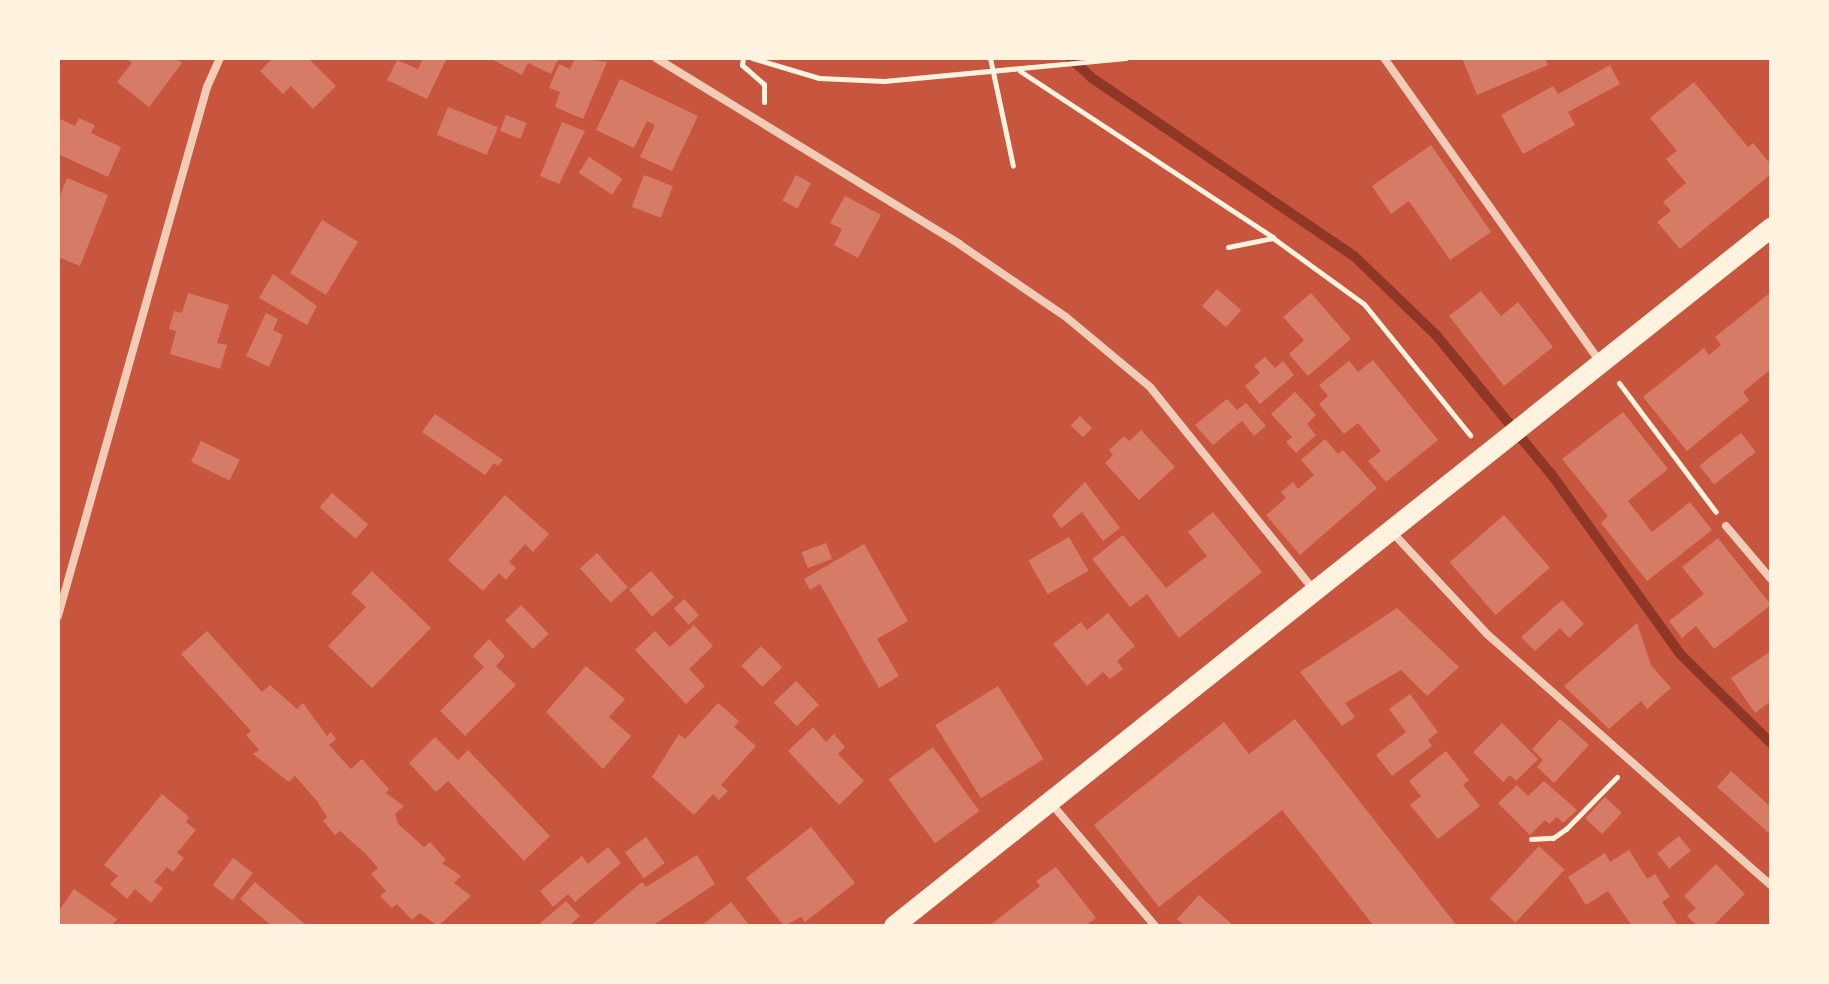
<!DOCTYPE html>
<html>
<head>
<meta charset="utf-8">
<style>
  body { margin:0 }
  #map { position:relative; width:1829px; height:984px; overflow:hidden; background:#c8553d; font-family:Manrope,sans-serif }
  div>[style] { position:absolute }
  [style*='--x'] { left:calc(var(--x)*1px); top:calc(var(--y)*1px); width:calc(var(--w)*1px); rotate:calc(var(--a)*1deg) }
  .stream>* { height:10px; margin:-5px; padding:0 5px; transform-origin:5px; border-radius:5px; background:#8f3625 }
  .building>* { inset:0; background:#d67c66; transform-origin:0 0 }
  .path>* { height:5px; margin:-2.5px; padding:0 2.5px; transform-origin:2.5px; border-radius:2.5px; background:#fff3e0 }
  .minor>* { height:8px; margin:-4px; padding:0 4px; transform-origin:4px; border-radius:4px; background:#f1ccb7 }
  .primary>* { height:20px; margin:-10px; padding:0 10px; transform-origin:10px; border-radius:10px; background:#fff3e0 }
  span { translate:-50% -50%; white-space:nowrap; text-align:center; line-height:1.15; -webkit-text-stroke:7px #fff3e0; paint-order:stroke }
  .frame { position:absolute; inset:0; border:60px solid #fff3e0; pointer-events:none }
</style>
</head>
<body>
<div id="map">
  <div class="stream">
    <div style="--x:1070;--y:58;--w:30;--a:42"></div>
    <div style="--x:1092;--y:78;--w:317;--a:34.2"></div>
    <div style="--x:1354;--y:256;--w:114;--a:43.9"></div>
    <div style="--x:1436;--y:335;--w:182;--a:50.4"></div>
    <div style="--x:1552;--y:475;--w:221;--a:54.4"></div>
    <div style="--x:1681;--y:655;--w:126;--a:44.4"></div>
  </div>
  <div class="building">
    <div style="clip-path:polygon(125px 58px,176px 58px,182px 63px,149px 107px,117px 82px,132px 63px)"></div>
    <div style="clip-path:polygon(273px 58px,308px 58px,336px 86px,313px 109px,291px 86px,283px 94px,260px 71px)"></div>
    <div style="clip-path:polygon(423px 58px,447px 58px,427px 99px,387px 80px,397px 60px,418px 69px)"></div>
    <div style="clip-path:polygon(489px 58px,559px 58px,551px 74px,528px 63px,522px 75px)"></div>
    <div style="clip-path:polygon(575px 58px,607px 62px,583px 119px,555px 107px,560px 92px,549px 88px,559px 64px,570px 69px)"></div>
    <div style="clip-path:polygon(1462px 58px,1545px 58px,1548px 65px,1477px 95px)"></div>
    <div style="clip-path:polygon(1610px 65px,1620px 84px,1568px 112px,1575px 125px,1523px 154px,1501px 115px,1553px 86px,1558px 94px)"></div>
    <div style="clip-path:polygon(620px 79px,698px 116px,672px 171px,640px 157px,655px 125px,647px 121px,634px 148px,596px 130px)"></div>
    <div style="clip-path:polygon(1694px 82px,1748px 147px,1753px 143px,1771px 165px,1771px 174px,1680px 249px,1657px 222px,1671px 211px,1663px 202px,1686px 183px,1666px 159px,1677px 151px,1650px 118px)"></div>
    <div style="left:448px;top:107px;width:54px;height:30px;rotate:22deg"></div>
    <div style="left:506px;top:115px;width:22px;height:17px;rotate:21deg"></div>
    <div style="clip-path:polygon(58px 118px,75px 126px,79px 118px,95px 125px,91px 133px,121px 147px,108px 177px,58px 154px)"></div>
    <div style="clip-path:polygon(562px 122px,585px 131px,559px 184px,540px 176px)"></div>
    <div style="clip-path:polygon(1431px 145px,1491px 232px,1450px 260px,1409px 201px,1391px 214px,1372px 186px)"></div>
    <div style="left:589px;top:157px;width:40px;height:19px;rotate:33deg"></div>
    <div style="left:644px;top:175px;width:31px;height:34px;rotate:21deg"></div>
    <div style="left:796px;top:175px;width:17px;height:29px;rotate:28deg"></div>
    <div style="clip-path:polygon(67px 178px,108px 195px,80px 266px,58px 257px,58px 201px)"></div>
    <div style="clip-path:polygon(845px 196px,881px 215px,858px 258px,834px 245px,842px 229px,830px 223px)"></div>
    <div style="left:322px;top:220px;width:42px;height:62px;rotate:31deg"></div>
    <div style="clip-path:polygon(273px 274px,317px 306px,307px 325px,259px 298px)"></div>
    <div style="left:1217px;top:289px;width:32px;height:23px;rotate:41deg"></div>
    <div style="clip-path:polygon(1481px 291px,1501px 316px,1518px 302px,1553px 347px,1504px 386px,1449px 316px)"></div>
    <div style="clip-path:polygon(1771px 292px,1771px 369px,1743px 392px,1749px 400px,1687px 451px,1643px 397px,1704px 348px,1709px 355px,1721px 345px,1715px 337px)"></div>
    <div style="clip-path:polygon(188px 293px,229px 305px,217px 343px,227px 345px,220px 369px,170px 354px,176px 331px,169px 329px,174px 311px,182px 313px)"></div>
    <div style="clip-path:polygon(1311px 293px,1351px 339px,1308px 376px,1289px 354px,1304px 340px,1283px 317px)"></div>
    <div style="clip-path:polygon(266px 313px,278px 319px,273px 330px,283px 335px,269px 367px,246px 356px)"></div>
    <div style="clip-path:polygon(1265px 357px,1275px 368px,1283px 361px,1294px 375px,1260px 404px,1245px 386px,1260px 373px,1254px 366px)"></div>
    <div style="clip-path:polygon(1373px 360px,1438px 440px,1386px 482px,1368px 461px,1381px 451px,1358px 423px,1344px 434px,1319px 404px,1328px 396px,1319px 385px,1349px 361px,1358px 372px)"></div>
    <div style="clip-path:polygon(1295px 392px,1316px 415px,1307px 424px,1316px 435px,1296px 453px,1286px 442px,1292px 437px,1271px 414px)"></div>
    <div style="clip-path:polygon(1227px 399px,1237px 410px,1246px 403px,1266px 426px,1254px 436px,1242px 421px,1213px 445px,1195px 425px)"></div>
    <div style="clip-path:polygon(1623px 412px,1668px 469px,1628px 501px,1652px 532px,1690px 502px,1712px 530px,1647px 581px,1601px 523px,1608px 516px,1562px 459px)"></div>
    <div style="clip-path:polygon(435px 414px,503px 460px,498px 466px,494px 463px,485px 475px,422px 432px)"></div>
    <div style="left:1080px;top:416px;width:17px;height:13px;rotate:45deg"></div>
    <div style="clip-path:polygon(1141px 430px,1175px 467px,1139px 500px,1105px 463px,1113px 455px,1109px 450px,1124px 436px,1129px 441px)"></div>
    <div style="left:1741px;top:433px;width:24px;height:53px;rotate:52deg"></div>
    <div style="clip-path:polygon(1325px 439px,1338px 454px,1343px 450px,1377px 488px,1300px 555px,1266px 515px,1286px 498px,1281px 492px,1293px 482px,1298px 489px,1314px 475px,1301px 460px)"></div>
    <div style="left:201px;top:441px;width:43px;height:23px;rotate:26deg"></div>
    <div style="clip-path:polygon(1085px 482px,1120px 528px,1103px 541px,1082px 512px,1061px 528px,1052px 515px)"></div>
    <div style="left:332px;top:493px;width:48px;height:19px;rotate:41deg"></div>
    <div style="clip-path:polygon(505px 495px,549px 534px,533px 552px,525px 544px,509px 562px,516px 568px,506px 580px,499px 573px,483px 591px,448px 560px)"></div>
    <div style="clip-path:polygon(1213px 512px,1262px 572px,1179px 638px,1147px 594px,1130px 607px,1092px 559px,1123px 535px,1166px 588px,1207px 556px,1188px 532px)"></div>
    <div style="left:1504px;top:515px;width:70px;height:72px;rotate:49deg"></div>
    <div style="left:1069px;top:537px;width:39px;height:47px;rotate:60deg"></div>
    <div style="clip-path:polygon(1718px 538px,1771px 605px,1714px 649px,1696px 626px,1682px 638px,1669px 621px,1704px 594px,1682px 567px)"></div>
    <div style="left:826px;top:543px;width:17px;height:26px;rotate:69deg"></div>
    <div style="clip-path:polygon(864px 544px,908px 621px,877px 639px,899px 676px,879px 688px,820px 584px,810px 590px,804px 579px)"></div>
    <div style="left:597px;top:553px;width:46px;height:23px;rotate:48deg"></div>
    <div style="clip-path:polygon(372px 571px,431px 628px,372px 688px,328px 646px,366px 607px,351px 593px)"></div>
    <div style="left:651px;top:571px;width:35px;height:29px;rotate:49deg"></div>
    <div style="left:684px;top:599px;width:22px;height:14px;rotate:47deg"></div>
    <div style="clip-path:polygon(1562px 600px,1584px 624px,1569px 638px,1560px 628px,1535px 651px,1521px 637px)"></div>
    <div style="left:521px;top:605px;width:40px;height:22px;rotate:46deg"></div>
    <div style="clip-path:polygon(1397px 608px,1459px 667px,1427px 696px,1401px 670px,1345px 703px,1355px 717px,1342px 726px,1300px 672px)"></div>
    <div style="clip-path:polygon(1108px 613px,1135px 646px,1117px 661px,1123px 669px,1110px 679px,1103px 672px,1087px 686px,1053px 644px,1081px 622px,1087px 630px)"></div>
    <div style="clip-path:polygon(1637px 623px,1651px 665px,1671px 688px,1647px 709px,1641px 701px,1609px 729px,1564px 686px)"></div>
    <div style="clip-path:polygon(694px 625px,713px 646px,689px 669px,705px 686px,686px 704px,635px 650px,655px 631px,670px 647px)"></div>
    <div style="clip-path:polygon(207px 631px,262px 692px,270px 685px,297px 709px,303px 703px,327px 736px,331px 732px,336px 739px,329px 745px,351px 769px,362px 759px,389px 789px,386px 793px,404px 806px,395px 814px,398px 824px,424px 847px,430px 842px,446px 860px,442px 863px,461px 876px,454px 883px,471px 896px,438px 926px,420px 913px,412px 920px,397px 904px,392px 908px,380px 896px,386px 891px,371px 874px,378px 868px,365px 853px,340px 831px,335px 835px,323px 821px,327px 817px,317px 801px,295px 776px,289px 782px,253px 754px,259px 750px,246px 735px,251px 731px,181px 654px)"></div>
    <div style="clip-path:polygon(489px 639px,505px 656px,496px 666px,516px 685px,465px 736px,440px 711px,484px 667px,473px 656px)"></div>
    <div style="left:761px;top:646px;width:30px;height:28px;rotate:45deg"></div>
    <div style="clip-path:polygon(1771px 651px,1771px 701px,1755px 713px,1731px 678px)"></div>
    <div style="clip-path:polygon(586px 666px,625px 699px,609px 717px,631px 736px,603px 769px,546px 712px)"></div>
    <div style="left:796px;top:681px;width:33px;height:31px;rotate:46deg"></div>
    <div style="left:998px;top:686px;width:86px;height:74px;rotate:58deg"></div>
    <div style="clip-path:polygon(1410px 694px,1438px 732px,1428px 740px,1432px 746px,1392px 776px,1376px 755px,1406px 732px,1389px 709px)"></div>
    <div style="clip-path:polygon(718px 703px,739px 721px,734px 727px,756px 746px,721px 785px,728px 791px,719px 800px,713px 794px,694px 815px,652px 777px,679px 734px,685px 739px)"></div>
    <div style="clip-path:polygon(1295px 719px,1401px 854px,1457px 926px,1374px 926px,1282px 810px,1159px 907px,1094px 825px,1224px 722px,1249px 754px)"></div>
    <div style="clip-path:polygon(1560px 719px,1589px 745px,1554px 783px,1537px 767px,1543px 760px,1532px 749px)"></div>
    <div style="clip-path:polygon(1502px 723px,1538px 759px,1516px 781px,1510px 775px,1503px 782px,1473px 752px)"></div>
    <div style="clip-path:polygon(813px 727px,826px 742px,834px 734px,845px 747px,838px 754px,864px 781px,839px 805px,788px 751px)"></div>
    <div style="clip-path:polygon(435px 737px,458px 760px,468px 750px,550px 836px,524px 861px,448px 781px,436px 792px,409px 763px)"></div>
    <div style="left:933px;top:747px;width:79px;height:55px;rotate:54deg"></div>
    <div style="clip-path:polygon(1446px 751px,1469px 780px,1463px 785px,1480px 806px,1438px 839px,1410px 805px,1421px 796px,1409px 781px)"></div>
    <div style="clip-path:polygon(1731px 771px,1771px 807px,1771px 835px,1717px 787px)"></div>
    <div style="clip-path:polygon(1544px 781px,1577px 810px,1563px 823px,1557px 817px,1549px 824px,1545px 820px,1530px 835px,1498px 803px,1517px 785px,1528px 796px)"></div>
    <div style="clip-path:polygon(162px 794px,189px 817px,186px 822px,196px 830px,177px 853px,184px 858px,173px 872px,167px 867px,154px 882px,163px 888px,151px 903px,135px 889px,127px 899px,110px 884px,118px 876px,104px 865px)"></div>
    <div style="left:1605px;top:797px;width:23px;height:29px;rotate:43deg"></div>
    <div style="clip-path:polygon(811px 827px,855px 883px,805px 922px,801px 917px,784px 926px,746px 878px)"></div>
    <div style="left:1679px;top:836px;width:19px;height:28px;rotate:51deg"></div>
    <div style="left:646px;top:837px;width:32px;height:26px;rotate:54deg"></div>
    <div style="left:1539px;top:846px;width:35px;height:72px;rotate:43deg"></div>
    <div style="clip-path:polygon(608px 847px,621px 863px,575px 902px,568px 894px,553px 907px,540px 891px,582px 856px,588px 864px)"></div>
    <div style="clip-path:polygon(1629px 850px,1647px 879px,1655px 874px,1670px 897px,1662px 902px,1678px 926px,1632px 926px,1608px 891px,1586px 905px,1568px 877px,1605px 853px,1610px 862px)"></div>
    <div style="clip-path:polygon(697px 855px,715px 884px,652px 926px,590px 926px,642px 882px,646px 887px)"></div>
    <div style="left:233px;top:858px;width:25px;height:34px;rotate:37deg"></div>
    <div style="clip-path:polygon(1716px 864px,1745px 894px,1713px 926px,1697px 926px,1687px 916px,1696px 908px,1684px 896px)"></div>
    <div style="clip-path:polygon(1056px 867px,1096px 918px,1085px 926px,989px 926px,1040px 886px,1036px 881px)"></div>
    <div style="clip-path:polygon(255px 882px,307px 926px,272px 926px,240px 899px)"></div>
    <div style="clip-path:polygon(74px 889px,117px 919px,112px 926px,58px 926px,58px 912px)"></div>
    <div style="clip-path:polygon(1199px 895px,1234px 926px,1185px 926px,1177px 919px)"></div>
    <div style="clip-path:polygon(566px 901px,580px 916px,569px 926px,537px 926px)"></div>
    <div style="clip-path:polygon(731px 902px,750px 926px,701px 926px)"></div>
  </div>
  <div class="path">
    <div style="--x:743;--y:58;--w:7;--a:98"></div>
    <div style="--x:742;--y:65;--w:29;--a:41"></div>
    <div style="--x:764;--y:84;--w:18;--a:90"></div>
    <div style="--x:752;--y:58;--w:70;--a:16.6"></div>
    <div style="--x:819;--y:78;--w:65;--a:2.6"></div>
    <div style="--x:884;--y:81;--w:243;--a:-5.4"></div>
    <div style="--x:990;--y:58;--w:110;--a:78"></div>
    <div style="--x:1020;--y:71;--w:303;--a:33.3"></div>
    <div style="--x:1228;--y:247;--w:46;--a:-11.3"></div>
    <div style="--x:1273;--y:238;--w:112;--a:36"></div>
    <div style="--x:1364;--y:304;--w:169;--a:51"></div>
    <div style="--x:1619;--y:383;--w:161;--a:53.1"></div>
    <div style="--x:1531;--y:839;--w:22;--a:-3"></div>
    <div style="--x:1553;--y:838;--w:16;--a:-35"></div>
    <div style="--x:1566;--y:829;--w:73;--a:-45.6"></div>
  </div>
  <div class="minor">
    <div style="--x:656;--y:58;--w:356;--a:31.5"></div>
    <div style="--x:959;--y:244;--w:130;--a:34.3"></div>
    <div style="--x:1066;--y:317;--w:109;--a:39.8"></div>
    <div style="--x:1150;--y:387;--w:261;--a:51.1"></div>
    <div style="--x:1384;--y:58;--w:371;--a:54.6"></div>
    <div style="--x:1726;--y:526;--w:70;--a:49.7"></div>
    <div style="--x:1392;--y:532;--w:139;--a:47"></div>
    <div style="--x:1487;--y:634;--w:379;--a:41.5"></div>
    <div style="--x:58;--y:616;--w:550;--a:-74.27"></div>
    <div style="--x:207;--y:87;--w:32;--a:-66"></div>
    <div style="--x:1050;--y:802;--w:162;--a:49.7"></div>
  </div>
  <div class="primary">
    <div style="--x:894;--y:926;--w:1121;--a:-38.52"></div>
  </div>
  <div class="frame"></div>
</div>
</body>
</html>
